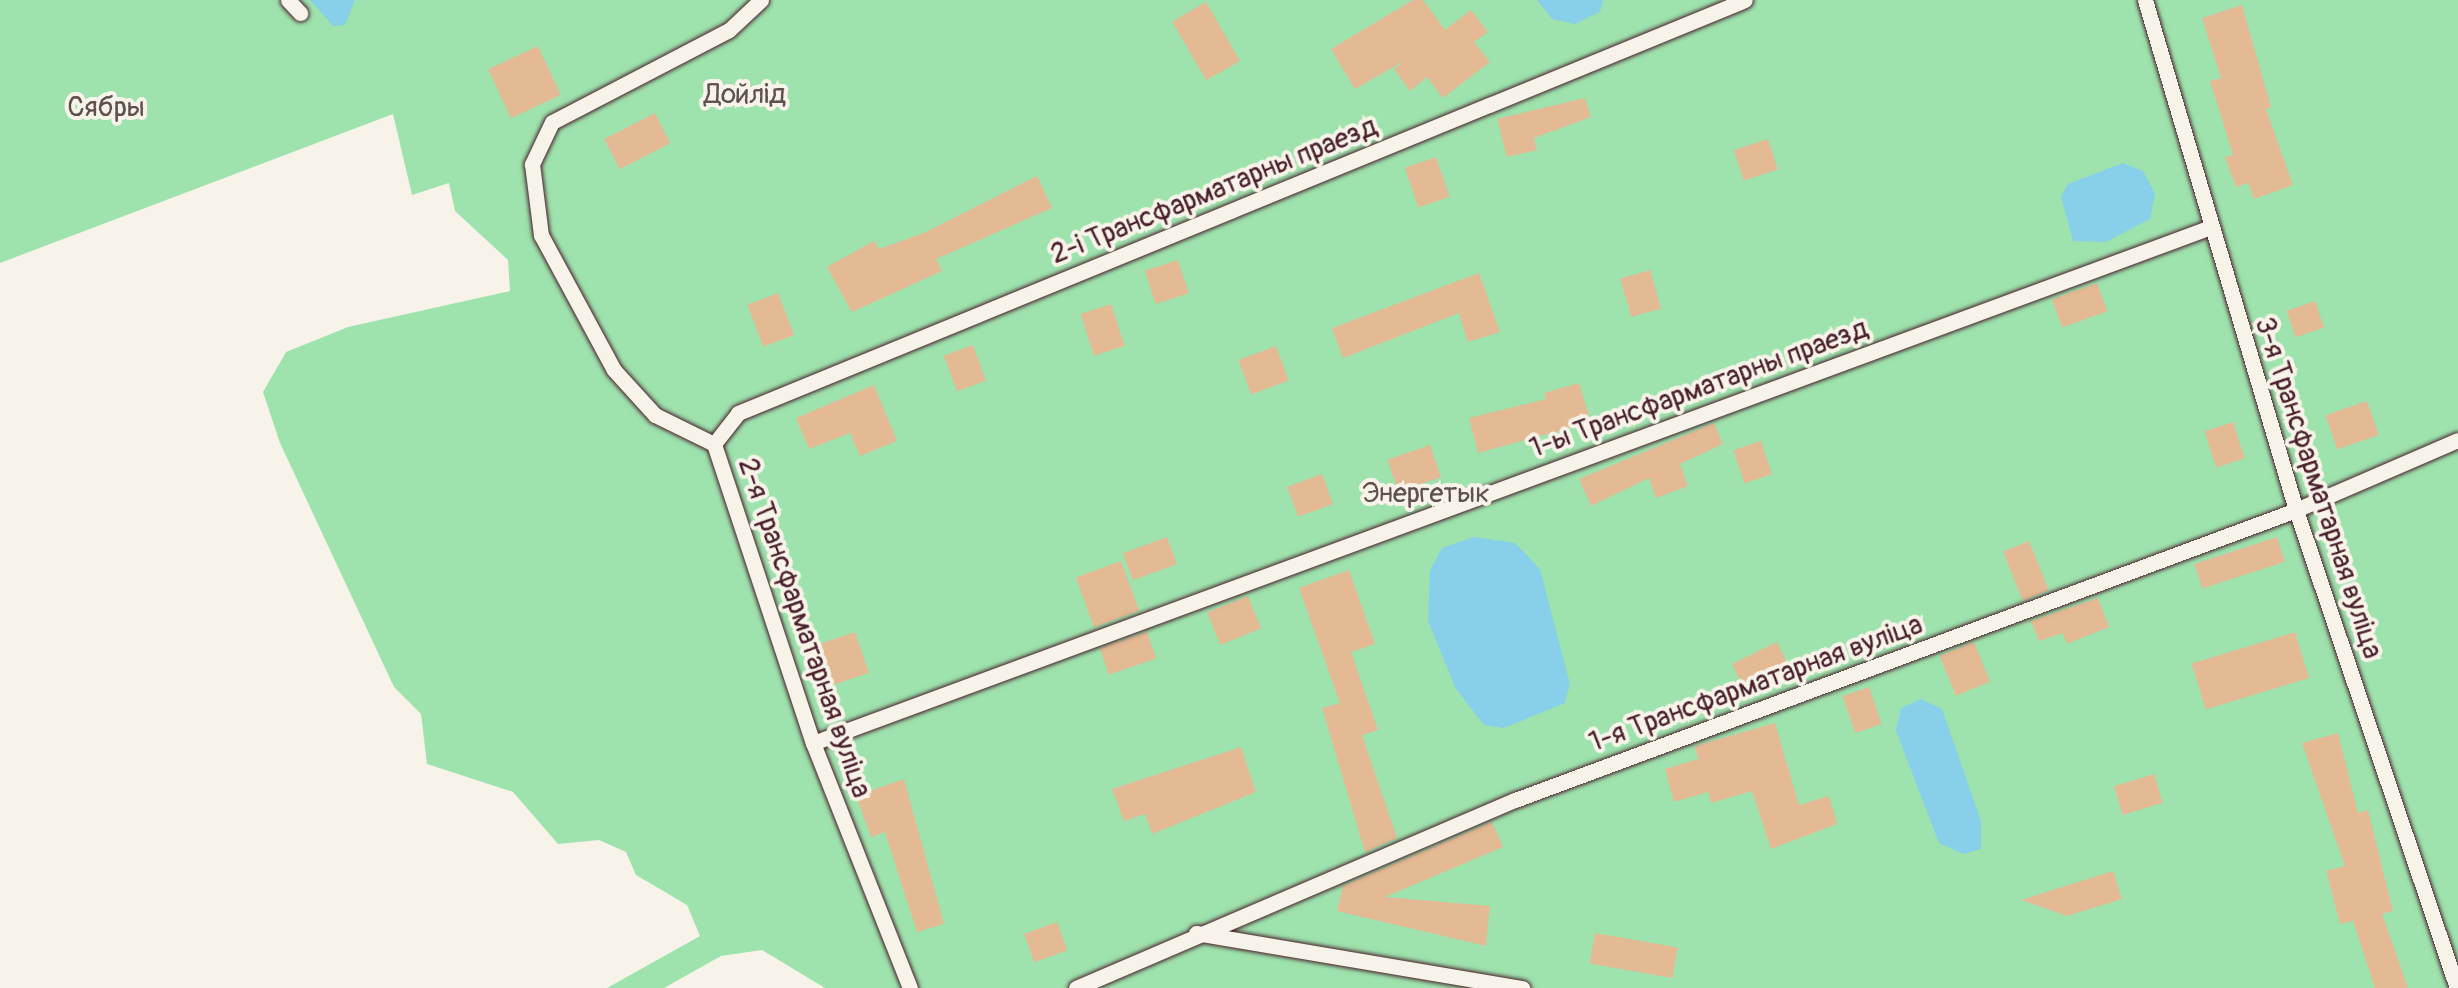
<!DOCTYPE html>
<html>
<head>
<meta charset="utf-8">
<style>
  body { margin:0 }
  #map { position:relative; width:2458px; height:988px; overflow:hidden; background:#f7f3e8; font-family:Pangolin,sans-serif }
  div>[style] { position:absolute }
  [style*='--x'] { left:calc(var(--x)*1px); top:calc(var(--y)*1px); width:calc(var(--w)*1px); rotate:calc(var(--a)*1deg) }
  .green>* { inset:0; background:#9ee3ae }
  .water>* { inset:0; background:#88cfe9 }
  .building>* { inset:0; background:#e4ba94; transform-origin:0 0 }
  .roads { filter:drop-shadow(0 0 2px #4a1f2b) drop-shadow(0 0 2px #4a1f2b) }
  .service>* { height:15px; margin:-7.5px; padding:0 7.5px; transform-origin:7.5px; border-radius:7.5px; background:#f7f3e8 }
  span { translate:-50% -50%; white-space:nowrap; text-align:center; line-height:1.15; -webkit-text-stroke:8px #f7f3e8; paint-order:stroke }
  .park-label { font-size:28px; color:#5f504c }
  .street-label { font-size:28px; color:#4a1f2b }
</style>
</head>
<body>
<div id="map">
  <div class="green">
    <div style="clip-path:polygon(0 0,2458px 0,2458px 988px,825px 988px,762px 950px,721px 956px,664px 988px,607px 988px,700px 936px,687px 905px,636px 875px,626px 852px,599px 840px,558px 844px,513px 792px,427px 764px,421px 714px,394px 687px,280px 443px,263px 392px,286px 352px,348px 327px,510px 291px,508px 260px,455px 211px,449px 183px,412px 195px,393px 114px,0 263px)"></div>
  </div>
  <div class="water">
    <div style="clip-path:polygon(310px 0,355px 0,345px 25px,333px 26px)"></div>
    <div style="clip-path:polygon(1537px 0,1603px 0,1600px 12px,1575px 24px,1552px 19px)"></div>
    <div style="clip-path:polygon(2123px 163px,2143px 171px,2155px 193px,2150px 219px,2106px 242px,2073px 241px,2061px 197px,2068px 184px)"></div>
    <div style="clip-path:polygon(1474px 537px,1515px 543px,1540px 569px,1570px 684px,1565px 703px,1504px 728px,1484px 725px,1456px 689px,1428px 621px,1430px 571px,1442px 548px)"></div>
    <div style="clip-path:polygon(1921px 699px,1942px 709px,1981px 821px,1981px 849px,1963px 854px,1939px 843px,1896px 731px,1901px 708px)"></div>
  </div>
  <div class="building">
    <div style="clip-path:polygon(1413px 0,1423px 0,1445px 30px,1471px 10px,1488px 32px,1474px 42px,1490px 62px,1443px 98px,1427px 77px,1410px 91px,1394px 69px,1406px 60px,1355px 89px,1331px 49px)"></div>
    <div style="left:1206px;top:2px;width:68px;height:39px;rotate:60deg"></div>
    <div style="clip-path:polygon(2242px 5px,2271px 107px,2266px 109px,2293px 185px,2254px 199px,2248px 183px,2236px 187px,2225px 157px,2233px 155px,2210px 81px,2221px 78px,2202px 18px)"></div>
    <div style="left:538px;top:46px;width:54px;height:55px;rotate:65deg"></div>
    <div style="clip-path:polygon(1585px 98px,1591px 117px,1534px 138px,1537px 150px,1507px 157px,1497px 119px)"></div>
    <div style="left:655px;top:113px;width:34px;height:57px;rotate:63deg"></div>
    <div style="left:1768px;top:139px;width:32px;height:36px;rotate:72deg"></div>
    <div style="left:1436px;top:157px;width:42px;height:33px;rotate:71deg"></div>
    <div style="clip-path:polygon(1037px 176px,1052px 208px,936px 259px,942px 271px,852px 312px,827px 267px,874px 241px,879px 249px,924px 233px)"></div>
    <div style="left:1178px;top:260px;width:35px;height:35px;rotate:72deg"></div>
    <div style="left:1650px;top:270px;width:40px;height:31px;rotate:74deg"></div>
    <div style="clip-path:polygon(1479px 273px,1500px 332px,1468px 342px,1459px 313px,1343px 358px,1332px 328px)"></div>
    <div style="left:2097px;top:283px;width:30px;height:48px;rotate:70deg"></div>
    <div style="left:778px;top:293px;width:45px;height:33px;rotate:69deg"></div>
    <div style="left:2315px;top:301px;width:28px;height:30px;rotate:71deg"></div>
    <div style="left:1111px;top:304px;width:44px;height:32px;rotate:72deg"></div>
    <div style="left:973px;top:345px;width:38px;height:31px;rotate:70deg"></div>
    <div style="left:1276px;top:346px;width:37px;height:40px;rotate:70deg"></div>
    <div style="clip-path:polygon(1579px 383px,1591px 422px,1478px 453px,1469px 418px,1546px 399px,1544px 393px)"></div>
    <div style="clip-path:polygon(874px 385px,897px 441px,860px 456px,850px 433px,809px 449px,796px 418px)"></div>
    <div style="left:2367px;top:401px;width:36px;height:44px;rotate:71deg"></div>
    <div style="left:2233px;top:422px;width:38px;height:30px;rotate:72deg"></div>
    <div style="clip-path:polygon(1714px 423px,1723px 444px,1680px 464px,1688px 486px,1656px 498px,1649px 478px,1591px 506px,1579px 479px)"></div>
    <div style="left:1761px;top:441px;width:35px;height:29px;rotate:72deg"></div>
    <div style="left:1430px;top:445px;width:34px;height:45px;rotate:71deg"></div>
    <div style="left:1322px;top:474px;width:32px;height:37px;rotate:70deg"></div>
    <div style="left:1167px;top:537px;width:29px;height:47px;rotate:70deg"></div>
    <div style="left:2277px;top:537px;width:26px;height:87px;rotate:72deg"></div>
    <div style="left:2029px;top:541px;width:53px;height:28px;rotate:68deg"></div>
    <div style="left:1121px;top:561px;width:53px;height:48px;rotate:70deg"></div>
    <div style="clip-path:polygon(1349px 570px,1375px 644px,1351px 652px,1378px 730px,1362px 735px,1397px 838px,1365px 852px,1322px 708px,1340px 703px,1299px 588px)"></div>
    <div style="left:1248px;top:596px;width:35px;height:44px;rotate:68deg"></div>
    <div style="clip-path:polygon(2098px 598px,2109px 627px,2067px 644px,2063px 633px,2039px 641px,2031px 621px)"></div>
    <div style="left:855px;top:632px;width:43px;height:51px;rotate:71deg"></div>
    <div style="left:1147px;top:632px;width:28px;height:50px;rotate:71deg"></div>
    <div style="left:2295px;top:632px;width:48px;height:108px;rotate:73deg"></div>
    <div style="left:1777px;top:642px;width:30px;height:50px;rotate:64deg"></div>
    <div style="left:1974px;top:642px;width:43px;height:37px;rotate:68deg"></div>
    <div style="left:1869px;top:687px;width:39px;height:28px;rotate:71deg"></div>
    <div style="clip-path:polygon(1775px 723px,1799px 805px,1829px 796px,1837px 824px,1771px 849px,1752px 791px,1711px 803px,1708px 792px,1674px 802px,1665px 769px,1698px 759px,1695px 746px)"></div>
    <div style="clip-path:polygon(2338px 733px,2358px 813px,2368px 810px,2393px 911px,2382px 914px,2408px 988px,2375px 988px,2353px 921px,2340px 924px,2326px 871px,2345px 866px,2302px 743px)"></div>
    <div style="clip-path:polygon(1241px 747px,1256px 792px,1152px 834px,1145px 814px,1124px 821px,1112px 789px)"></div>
    <div style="left:2154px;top:774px;width:30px;height:42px;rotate:73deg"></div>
    <div style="clip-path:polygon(904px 779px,944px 924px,917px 932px,885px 832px,871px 837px,856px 796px)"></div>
    <div style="clip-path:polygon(1492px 822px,1503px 847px,1385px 897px,1490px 906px,1486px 946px,1337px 911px,1343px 886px)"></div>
    <div style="clip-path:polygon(2113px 871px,2122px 899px,2067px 916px,2021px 900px)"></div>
    <div style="left:1057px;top:922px;width:30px;height:35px;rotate:70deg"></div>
    <div style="left:1595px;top:933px;width:84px;height:31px;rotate:10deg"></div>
  </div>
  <div class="roads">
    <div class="service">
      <div style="--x:288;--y:0;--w:18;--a:47"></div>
      <div style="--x:761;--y:0;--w:44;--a:136.8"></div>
      <div style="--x:729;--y:30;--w:199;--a:152.5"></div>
      <div style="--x:552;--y:122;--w:47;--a:115.5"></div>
      <div style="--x:532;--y:164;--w:72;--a:82.8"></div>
      <div style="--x:541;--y:235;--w:153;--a:61.6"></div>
      <div style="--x:614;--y:370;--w:61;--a:47.7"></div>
      <div style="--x:655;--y:415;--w:66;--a:26.2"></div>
      <div style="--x:714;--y:444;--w:315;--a:71.7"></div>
      <div style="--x:813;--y:743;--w:264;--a:68.4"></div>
      <div style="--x:2145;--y:0;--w:532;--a:73.51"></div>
      <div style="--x:2296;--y:510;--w:504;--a:71.39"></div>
      <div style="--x:714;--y:444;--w:39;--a:-52"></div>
      <div style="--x:738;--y:413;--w:1088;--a:-22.3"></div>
      <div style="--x:813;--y:743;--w:1487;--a:-20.26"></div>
      <div style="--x:1196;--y:933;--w:331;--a:9.6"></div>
      <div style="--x:1076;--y:988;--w:478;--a:-23.2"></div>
      <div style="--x:1515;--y:800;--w:833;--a:-20.37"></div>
      <div style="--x:2296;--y:510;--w:176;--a:-23.4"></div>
    </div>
  </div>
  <div class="park-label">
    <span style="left:745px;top:95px">Дойлід</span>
    <span style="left:106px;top:108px">Сябры</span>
    <span style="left:1426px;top:494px">Энергетык</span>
  </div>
  <div class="street-label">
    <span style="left:1214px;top:191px;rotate:-22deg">2-і Трансфарматарны праезд</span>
    <span style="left:1699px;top:389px;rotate:-20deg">1-ы Трансфарматарны праезд</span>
    <span style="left:2318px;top:488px;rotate:72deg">3-я Трансфарматарная вуліца</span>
    <span style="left:804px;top:628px;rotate:71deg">2-я Трансфарматарная вуліца</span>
    <span style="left:1756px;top:684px;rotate:-20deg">1-я Трансфарматарная вуліца</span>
  </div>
</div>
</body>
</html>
